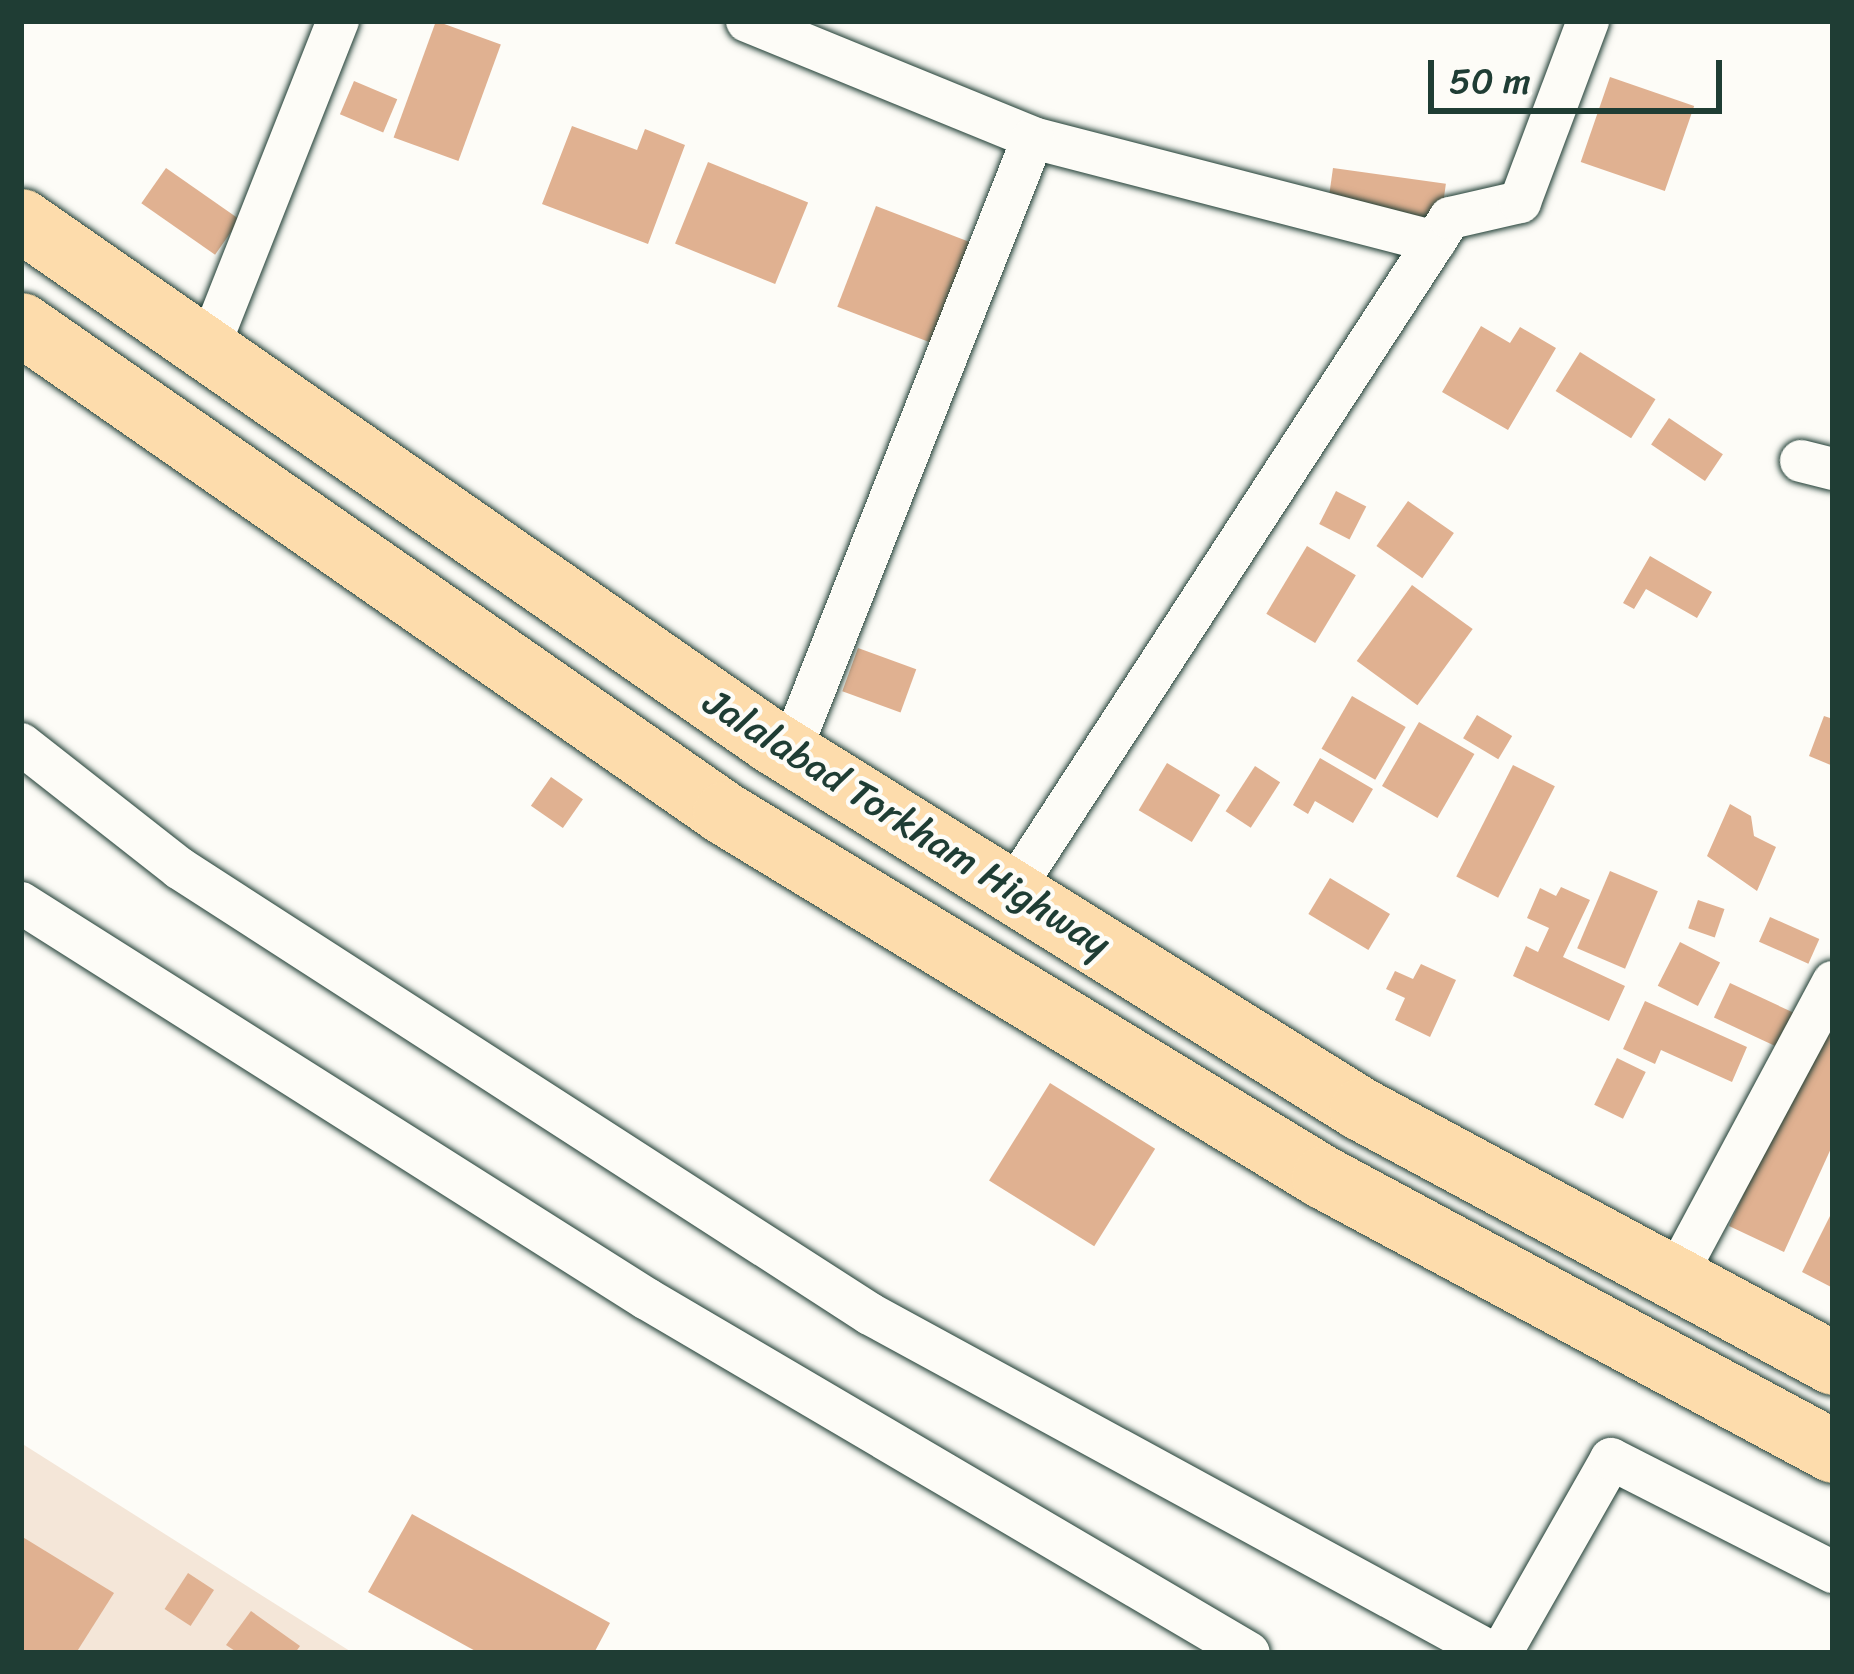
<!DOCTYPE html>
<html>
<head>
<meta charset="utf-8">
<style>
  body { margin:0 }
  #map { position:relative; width:1854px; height:1674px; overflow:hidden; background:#fdfcf7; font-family:Sriracha,sans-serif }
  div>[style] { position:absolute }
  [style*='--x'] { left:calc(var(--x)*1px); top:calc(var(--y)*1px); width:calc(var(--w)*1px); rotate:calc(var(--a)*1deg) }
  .built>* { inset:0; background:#f4e6d8 }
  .building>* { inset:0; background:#e0b191; transform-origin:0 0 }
  .roads { filter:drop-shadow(0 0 3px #1f3d34) drop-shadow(0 0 3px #1f3d34) }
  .minor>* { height:42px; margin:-21px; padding:0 21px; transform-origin:21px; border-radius:21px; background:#fdfcf7 }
  .highway>* { height:63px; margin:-31.5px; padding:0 31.5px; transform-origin:31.5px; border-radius:31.5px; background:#fddcac }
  span { translate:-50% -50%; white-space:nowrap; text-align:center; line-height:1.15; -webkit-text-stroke:9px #fdfcf7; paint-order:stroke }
  .street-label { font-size:39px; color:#1f3d34 }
  .frame { position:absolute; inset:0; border:24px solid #1f3d34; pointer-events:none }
  .scale { position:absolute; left:1428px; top:60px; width:294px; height:54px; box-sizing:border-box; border:6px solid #1f3d34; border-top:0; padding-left:15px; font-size:36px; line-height:42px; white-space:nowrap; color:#1f3d34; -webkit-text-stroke:9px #fdfcf7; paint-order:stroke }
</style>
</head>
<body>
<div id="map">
  <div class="built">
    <div style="clip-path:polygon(21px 1443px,353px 1653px,21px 1653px)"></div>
  </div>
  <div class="building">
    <div style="left:436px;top:21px;width:69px;height:124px;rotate:20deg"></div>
    <div style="left:1610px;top:77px;width:89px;height:90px;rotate:19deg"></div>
    <div style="left:354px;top:81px;width:47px;height:36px;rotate:23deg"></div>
    <div style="clip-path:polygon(572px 126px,637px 150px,645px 129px,685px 145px,648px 244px,542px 204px)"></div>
    <div style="left:708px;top:162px;width:108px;height:88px;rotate:22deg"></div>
    <div style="left:166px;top:168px;width:90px;height:43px;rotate:35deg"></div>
    <div style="left:1333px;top:168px;width:114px;height:40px;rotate:8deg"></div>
    <div style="left:876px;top:206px;width:108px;height:108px;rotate:21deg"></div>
    <div style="clip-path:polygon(1481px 326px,1510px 343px,1520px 327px,1556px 348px,1508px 430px,1442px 392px)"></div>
    <div style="left:1580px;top:352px;width:89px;height:46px;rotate:32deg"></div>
    <div style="left:1669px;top:418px;width:65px;height:32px;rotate:34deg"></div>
    <div style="left:1336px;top:491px;width:34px;height:37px;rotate:27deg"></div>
    <div style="left:1408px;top:501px;width:56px;height:55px;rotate:35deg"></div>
    <div style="left:1307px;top:546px;width:57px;height:79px;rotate:31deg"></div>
    <div style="clip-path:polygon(1650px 556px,1712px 592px,1697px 618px,1646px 589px,1634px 609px,1623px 603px)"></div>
    <div style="left:1412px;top:585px;width:75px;height:94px;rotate:36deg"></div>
    <div style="left:858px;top:648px;width:62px;height:46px;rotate:20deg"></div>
    <div style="left:1352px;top:696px;width:62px;height:61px;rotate:30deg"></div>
    <div style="left:1477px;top:715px;width:41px;height:27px;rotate:31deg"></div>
    <div style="clip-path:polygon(1824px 716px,1833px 719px,1833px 766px,1809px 756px)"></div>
    <div style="left:1419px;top:722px;width:64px;height:74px;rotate:30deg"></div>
    <div style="clip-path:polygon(1320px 758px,1373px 789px,1353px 823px,1315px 801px,1308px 814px,1293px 805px)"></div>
    <div style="left:1167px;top:763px;width:62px;height:55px;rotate:31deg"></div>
    <div style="left:1513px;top:765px;width:47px;height:125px;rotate:27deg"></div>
    <div style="left:1255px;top:766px;width:30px;height:54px;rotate:33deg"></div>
    <div style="left:551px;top:777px;width:39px;height:35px;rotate:35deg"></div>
    <div style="clip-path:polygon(1730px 804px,1751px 816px,1754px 836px,1776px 847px,1757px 891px,1707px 856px)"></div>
    <div style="left:1610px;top:871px;width:52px;height:84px;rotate:23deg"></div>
    <div style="left:1330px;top:878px;width:70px;height:42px;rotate:31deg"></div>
    <div style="clip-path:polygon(1561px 887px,1590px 900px,1563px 957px,1625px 986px,1609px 1021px,1513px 976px,1526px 946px,1538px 952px,1549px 928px,1527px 918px,1540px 888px,1556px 896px)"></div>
    <div style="left:1698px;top:900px;width:28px;height:30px;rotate:19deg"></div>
    <div style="left:1770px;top:917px;width:54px;height:27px;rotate:24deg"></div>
    <div style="left:1680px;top:942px;width:45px;height:49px;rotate:27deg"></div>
    <div style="clip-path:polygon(1421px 964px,1456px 980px,1430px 1037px,1395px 1020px,1405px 998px,1386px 989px,1395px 971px,1413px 979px)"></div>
    <div style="left:1730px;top:983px;width:81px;height:38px;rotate:25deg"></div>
    <div style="clip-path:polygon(1645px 1001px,1747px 1047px,1732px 1082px,1661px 1050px,1655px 1064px,1623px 1049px)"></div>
    <div style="clip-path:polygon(1825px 1015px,1833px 1018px,1833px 1144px,1784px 1252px,1729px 1226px)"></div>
    <div style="left:1617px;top:1058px;width:32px;height:52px;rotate:26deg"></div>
    <div style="left:1050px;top:1083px;width:124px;height:115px;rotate:32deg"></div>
    <div style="clip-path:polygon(1833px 1210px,1833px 1288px,1802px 1272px)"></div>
    <div style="clip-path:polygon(412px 1514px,610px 1623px,594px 1653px,479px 1653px,368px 1592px)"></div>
    <div style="clip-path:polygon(21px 1536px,114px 1593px,76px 1653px,21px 1653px)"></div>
    <div style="left:188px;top:1573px;width:31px;height:43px;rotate:33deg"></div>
    <div style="clip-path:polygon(251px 1611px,300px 1646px,295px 1653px,238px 1653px,226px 1645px)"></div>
  </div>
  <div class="roads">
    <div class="minor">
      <div style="--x:747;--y:21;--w:309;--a:22.2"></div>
      <div style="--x:1033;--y:138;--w:415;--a:14.5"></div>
      <div style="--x:206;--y:354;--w:358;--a:-68.4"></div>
      <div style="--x:1801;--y:461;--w:33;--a:14"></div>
      <div style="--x:21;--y:744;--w:201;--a:38.1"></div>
      <div style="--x:179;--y:868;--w:822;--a:32.84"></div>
      <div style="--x:870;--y:1314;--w:708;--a:28.59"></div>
      <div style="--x:790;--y:752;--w:660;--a:-68.41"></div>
      <div style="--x:1012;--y:891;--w:803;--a:-56.94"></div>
      <div style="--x:1450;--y:218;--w:72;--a:-12.9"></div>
      <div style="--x:1520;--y:202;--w:193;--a:-69.4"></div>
      <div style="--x:21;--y:903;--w:741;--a:32.32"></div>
      <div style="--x:647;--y:1299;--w:698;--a:30.46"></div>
      <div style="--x:1675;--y:1277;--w:335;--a:-61.8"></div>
      <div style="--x:1501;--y:1653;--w:223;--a:-60.4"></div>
      <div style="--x:1611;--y:1459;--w:249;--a:27"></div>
    </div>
    <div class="highway">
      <div style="--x:21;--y:220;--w:915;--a:34.8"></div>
      <div style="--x:772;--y:742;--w:694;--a:31.93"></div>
      <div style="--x:1361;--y:1109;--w:536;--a:28.29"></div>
      <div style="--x:21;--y:324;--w:856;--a:34.82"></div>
      <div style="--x:724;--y:813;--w:701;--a:31.29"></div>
      <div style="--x:1323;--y:1177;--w:579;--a:28.25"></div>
    </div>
  </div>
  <div class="street-label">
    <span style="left:907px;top:823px;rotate:32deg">Jalalabad Torkham Highway</span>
  </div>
  <div class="frame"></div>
  <div class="scale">50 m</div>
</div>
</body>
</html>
